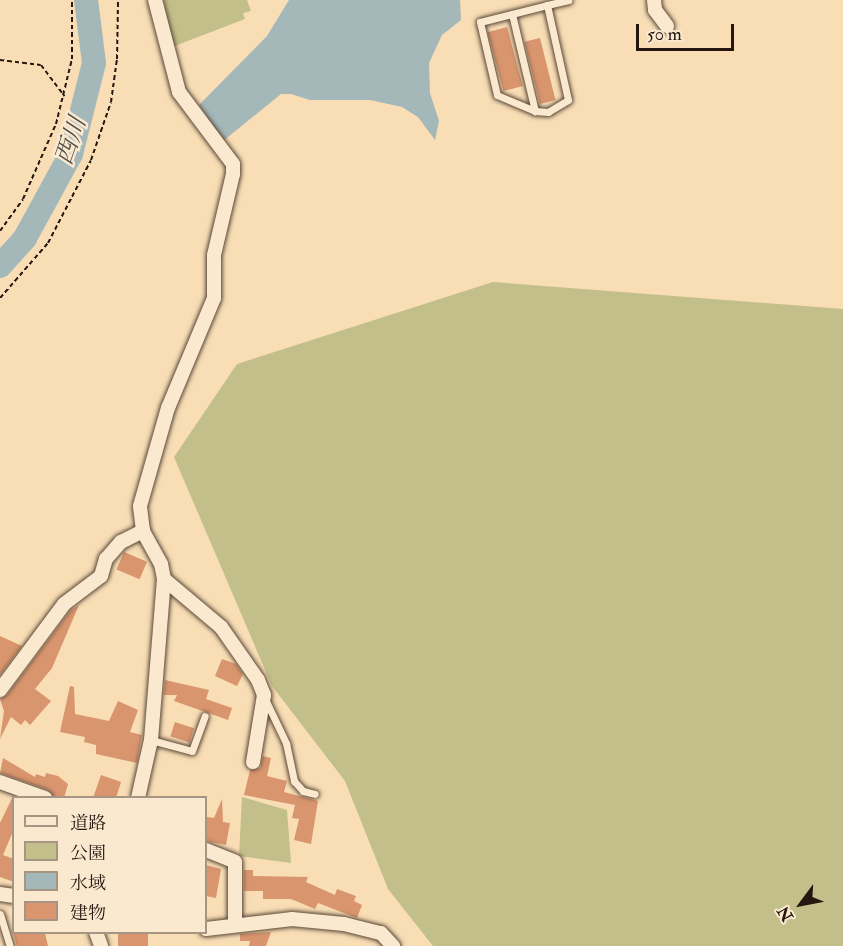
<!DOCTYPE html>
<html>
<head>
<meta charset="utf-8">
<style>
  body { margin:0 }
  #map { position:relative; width:843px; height:946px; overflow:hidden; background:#f8ddb5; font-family:"IM FELL Double Pica","Noto Serif JP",serif }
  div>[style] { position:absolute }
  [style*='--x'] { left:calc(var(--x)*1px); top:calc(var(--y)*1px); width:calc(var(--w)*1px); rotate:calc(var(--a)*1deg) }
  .green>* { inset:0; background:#c2bf8a }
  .water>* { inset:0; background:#a4b8ba }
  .river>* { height:24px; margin:-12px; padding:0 12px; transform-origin:12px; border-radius:12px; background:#a4b8ba }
  .building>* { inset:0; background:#d9956e; transform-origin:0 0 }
  .path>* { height:2px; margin-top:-1px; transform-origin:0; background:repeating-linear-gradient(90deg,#25160f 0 4.5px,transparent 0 7.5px) }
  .roads { filter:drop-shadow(0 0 2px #5a4838) drop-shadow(0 0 2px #5a4838) }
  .service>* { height:7px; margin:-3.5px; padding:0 3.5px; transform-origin:3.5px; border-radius:3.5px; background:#fae9cf }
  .minor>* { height:14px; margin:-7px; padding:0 7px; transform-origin:7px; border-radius:7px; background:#fae9cf }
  span { translate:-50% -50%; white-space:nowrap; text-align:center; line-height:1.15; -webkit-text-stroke:5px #fae9cf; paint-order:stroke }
  .water-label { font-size:24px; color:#514f4b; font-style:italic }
  .legend { position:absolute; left:12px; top:796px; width:195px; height:138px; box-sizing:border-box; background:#fae9cf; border:2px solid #a59582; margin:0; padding:8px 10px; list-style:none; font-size:18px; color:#25160f }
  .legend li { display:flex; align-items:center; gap:12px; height:30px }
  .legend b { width:30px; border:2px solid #a59582 }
  .north { position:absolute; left:771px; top:874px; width:60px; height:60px; -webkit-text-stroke:4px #fae9cf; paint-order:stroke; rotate:238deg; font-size:16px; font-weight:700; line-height:24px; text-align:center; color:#25160f }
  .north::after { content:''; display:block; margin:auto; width:21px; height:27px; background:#25160f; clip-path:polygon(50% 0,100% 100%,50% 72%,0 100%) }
  .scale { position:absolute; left:636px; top:24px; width:98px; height:27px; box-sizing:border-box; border:3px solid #25160f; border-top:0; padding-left:8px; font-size:18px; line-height:21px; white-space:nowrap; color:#25160f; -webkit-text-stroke:4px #fae9cf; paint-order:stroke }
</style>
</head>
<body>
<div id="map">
  <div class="green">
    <div style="clip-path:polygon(164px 0,247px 0,251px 11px,243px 13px,245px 19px,172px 47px)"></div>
    <div style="clip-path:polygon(493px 282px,843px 309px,843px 946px,433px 946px,388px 889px,345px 781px,272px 686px,174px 457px,237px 364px)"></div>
    <div style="clip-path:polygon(242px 797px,287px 810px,291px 863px,239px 856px)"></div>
  </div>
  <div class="water">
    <div style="clip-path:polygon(289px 0,460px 0,461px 20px,442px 35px,429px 63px,430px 93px,439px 121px,435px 140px,418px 117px,402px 107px,370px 100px,310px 100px,291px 94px,281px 94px,223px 141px,199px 105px,267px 36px)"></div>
  </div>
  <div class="river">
    <div style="--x:0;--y:266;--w:38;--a:-48"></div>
    <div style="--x:25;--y:238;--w:96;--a:-61.3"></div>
    <div style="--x:71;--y:154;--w:94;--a:-75.8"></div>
    <div style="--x:94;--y:63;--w:64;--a:-97.2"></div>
  </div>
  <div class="building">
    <div style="left:507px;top:27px;width:61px;height:20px;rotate:75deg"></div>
    <div style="left:540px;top:38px;width:64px;height:16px;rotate:76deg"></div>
    <div style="left:124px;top:552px;width:25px;height:19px;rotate:23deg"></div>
    <div style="clip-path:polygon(79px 605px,52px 668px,35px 689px,51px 701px,30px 725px,25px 720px,21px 725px,11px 717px,0 739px,4px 711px,0 699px,7px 695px,70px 611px)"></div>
    <div style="clip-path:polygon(0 636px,22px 646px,0 675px)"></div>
    <div style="clip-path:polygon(222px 659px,236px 664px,243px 674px,237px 686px,215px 676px)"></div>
    <div style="clip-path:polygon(165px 680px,209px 690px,206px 699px,232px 708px,228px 720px,174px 701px,177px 695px,164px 695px)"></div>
    <div style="clip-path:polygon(70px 686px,74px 687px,75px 714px,109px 721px,118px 701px,138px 710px,130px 732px,142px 735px,137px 763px,96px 754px,96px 745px,84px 742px,85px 737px,60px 732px)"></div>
    <div style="left:175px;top:722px;width:20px;height:15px;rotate:18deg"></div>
    <div style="clip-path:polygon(263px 756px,271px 758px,267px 776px,287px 781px,284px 792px,318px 801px,311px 844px,294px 840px,299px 819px,292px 818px,295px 805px,244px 795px,250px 770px,260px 768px)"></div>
    <div style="clip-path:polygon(3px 758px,35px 777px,36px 774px,45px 777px,46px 773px,58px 776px,68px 784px,64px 798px,54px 798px,48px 790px,0 773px)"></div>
    <div style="clip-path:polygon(101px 775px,121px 782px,116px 798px,93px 798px)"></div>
    <div style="clip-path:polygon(13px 796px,17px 798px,14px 798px,14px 829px,3px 855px,14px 859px,14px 882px,0 877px,0 823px)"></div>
    <div style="clip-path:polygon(222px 799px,223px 822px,230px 823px,226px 845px,206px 841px,207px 817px,214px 818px)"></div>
    <div style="clip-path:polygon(206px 865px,221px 869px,216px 898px,206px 896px)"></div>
    <div style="clip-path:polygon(244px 870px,253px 870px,253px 876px,308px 877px,306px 882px,335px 895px,337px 889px,356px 896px,354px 901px,362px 905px,357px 918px,318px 903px,315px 909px,291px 899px,263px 899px,263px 891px,244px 891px)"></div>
    <div style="clip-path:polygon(271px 932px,266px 946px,249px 946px,250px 941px,240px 941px,240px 934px)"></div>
    <div style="clip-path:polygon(13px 933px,45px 933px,48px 946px,17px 946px)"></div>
    <div style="left:118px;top:933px;width:30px;height:13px"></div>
  </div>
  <div class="path">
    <div style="--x:0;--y:60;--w:41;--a:7"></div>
    <div style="--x:41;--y:65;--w:39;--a:53"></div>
    <div style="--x:0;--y:231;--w:39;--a:-54"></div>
    <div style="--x:23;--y:199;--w:82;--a:-66.3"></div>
    <div style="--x:56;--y:124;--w:67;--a:-76.2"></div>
    <div style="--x:72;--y:59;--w:59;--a:-90"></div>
    <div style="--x:0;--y:298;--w:73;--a:-48.9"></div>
    <div style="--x:48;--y:243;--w:93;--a:-62.6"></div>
    <div style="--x:91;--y:160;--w:61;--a:-71"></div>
    <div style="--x:111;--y:102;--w:43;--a:-82.1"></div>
    <div style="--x:117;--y:59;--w:59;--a:-89"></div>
  </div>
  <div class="roads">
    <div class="service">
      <div style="--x:547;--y:5;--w:97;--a:77.5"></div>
      <div style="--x:568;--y:100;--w:23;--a:149"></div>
      <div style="--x:548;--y:112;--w:13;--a:-176"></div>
      <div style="--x:535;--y:111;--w:41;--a:-157.2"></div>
      <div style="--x:497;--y:95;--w:75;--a:-103.1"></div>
      <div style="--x:480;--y:22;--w:69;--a:-14.2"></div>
      <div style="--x:547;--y:5;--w:22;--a:-13"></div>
      <div style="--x:512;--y:14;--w:100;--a:76.7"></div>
      <div style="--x:266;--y:701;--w:47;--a:64.5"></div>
      <div style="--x:286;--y:743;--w:39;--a:78"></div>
      <div style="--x:294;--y:781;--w:13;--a:48"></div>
      <div style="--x:303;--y:791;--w:12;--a:14"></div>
      <div style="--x:151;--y:740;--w:42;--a:15"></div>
      <div style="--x:192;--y:751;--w:37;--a:-70"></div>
      <div style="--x:0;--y:914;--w:34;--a:73"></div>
    </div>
    <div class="minor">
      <div style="--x:654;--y:0;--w:10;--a:84"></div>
      <div style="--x:655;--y:10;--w:20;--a:53"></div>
      <div style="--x:164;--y:579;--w:75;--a:40.1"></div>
      <div style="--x:221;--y:627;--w:65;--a:55.1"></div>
      <div style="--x:258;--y:680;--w:16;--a:68"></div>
      <div style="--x:264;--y:695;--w:68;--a:99.3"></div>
      <div style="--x:0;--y:690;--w:107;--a:-53.3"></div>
      <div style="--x:64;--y:604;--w:46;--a:-37.1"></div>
      <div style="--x:101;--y:576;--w:18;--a:-74"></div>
      <div style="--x:106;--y:559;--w:23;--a:-49"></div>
      <div style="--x:121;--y:542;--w:25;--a:-27"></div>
      <div style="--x:0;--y:782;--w:48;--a:19.6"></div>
      <div style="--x:138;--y:798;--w:59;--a:-77.4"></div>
      <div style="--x:151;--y:740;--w:162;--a:-85.4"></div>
      <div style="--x:164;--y:579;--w:15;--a:-101"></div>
      <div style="--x:161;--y:564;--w:38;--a:-119"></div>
      <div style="--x:143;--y:531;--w:25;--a:-97"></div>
      <div style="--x:140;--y:506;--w:102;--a:-74.1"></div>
      <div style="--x:168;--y:408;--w:119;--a:-67.3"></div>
      <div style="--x:214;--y:298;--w:43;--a:-90"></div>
      <div style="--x:214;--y:255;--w:83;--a:-76.8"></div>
      <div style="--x:233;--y:174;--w:10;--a:-90"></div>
      <div style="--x:233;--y:164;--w:90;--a:-126.9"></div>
      <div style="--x:179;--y:92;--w:95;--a:-104.6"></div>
      <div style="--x:206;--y:850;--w:31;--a:22"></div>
      <div style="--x:235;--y:862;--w:62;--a:90"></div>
      <div style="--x:0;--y:894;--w:14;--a:8"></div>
      <div style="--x:206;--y:929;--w:87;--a:-6.6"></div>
      <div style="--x:292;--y:919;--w:52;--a:5.5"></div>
      <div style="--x:344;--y:924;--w:38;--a:14"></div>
      <div style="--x:381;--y:933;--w:18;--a:47"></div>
      <div style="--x:96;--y:932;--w:15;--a:70"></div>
    </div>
  </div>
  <div class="water-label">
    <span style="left:71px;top:141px;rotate:-71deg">西川</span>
  </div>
  <ul class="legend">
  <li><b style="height:8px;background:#fae9cf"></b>道路</li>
  <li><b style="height:16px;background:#c2bf8a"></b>公園</li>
  <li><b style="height:16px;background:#a4b8ba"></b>水域</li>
  <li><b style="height:16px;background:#d9956e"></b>建物</li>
  </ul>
  <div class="north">N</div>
  <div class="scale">50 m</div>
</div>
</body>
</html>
